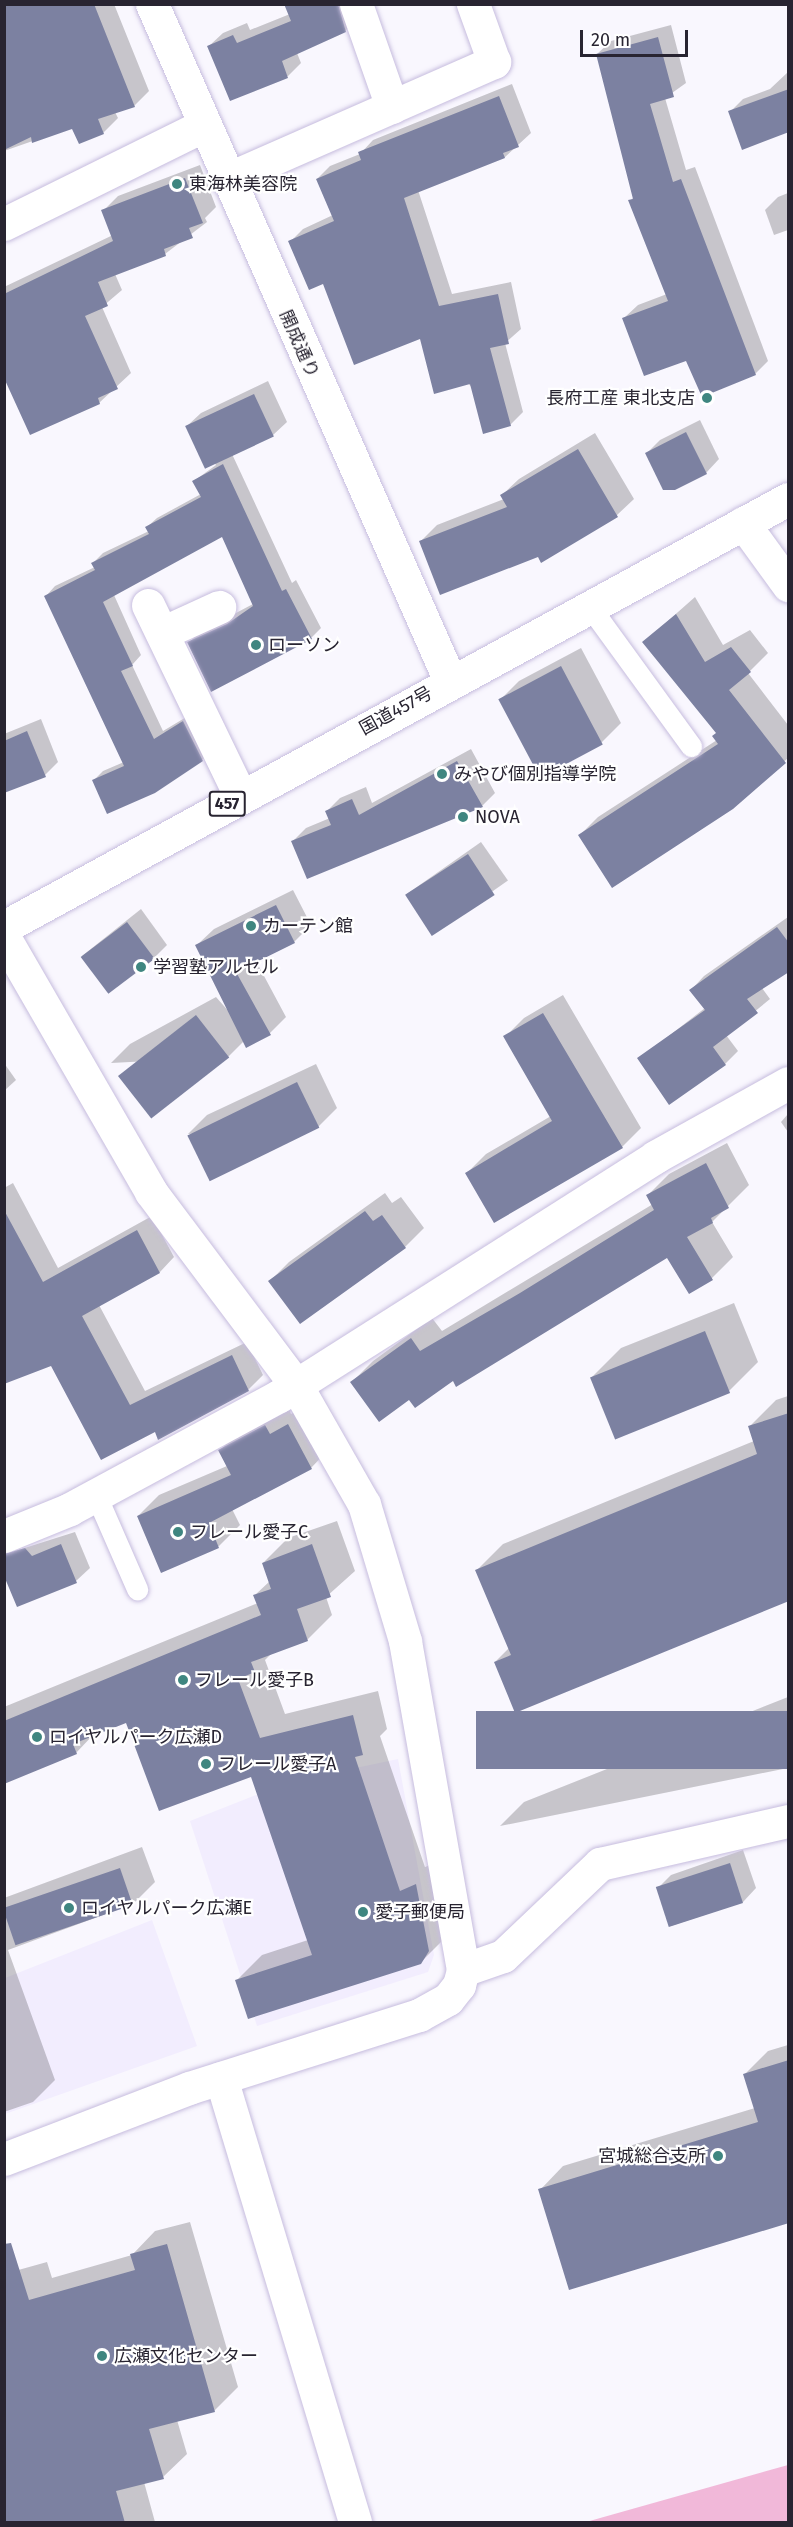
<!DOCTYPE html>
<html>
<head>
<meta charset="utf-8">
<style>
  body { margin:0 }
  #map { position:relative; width:793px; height:2527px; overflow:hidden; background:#f9f7fe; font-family:"Fira Sans","Noto Sans JP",sans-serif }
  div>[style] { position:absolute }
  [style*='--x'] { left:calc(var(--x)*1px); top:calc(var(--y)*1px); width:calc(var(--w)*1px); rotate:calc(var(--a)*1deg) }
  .built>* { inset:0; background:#f2edfe }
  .green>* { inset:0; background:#f1b8d9 }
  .shadow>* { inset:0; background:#0003; transform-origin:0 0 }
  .building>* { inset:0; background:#7c81a1; transform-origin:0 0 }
  .roads { filter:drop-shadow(0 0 2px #c6bcde) drop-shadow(0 0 2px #c6bcde) }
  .service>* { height:21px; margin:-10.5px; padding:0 10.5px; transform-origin:10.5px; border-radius:10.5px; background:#fff }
  .minor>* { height:33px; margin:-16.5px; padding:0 16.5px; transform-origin:16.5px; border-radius:16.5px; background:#fff }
  .tertiary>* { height:33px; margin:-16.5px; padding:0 16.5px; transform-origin:16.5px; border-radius:16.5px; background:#fff }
  .trunk>* { height:33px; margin:-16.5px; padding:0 16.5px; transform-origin:16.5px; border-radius:16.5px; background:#fff }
  .dots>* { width:16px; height:16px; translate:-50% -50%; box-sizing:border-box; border:3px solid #fff; border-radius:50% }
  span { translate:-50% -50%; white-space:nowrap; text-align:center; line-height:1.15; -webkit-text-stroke:4.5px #fff; paint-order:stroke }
  .shield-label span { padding:2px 4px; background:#fff; border:2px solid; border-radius:4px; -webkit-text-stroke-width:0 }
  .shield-label { font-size:16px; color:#282431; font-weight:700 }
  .poi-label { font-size:18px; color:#282431 }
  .left { translate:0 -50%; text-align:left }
  .right { translate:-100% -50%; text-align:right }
  .street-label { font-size:18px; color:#282431 }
  .frame { position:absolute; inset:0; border:6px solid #282431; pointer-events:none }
  .scale { position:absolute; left:580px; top:30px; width:108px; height:27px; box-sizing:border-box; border:3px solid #282431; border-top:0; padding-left:8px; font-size:18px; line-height:21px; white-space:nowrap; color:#282431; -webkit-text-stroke:4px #fff; paint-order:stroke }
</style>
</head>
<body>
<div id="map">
  <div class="built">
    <div style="clip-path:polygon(398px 1759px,434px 1955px,428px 1972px,257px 2026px,190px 1821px,289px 1782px)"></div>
    <div style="clip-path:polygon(152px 1920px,197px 2046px,5px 2114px,5px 1978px)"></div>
  </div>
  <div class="green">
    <div style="clip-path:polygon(788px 2465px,788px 2522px,586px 2522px)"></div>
  </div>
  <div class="shadow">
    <div style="clip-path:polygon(4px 4px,114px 4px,149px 91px,134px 106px,115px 112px,118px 118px,103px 133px,73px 127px,4px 151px)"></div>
    <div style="clip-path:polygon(288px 4px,355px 4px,359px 18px,345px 31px,297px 53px,301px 63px,288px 76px,230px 99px,209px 46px,223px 33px,247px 23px,250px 30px,290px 14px)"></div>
    <div style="clip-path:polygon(671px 25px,686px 83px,665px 98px,686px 170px,695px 167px,768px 361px,755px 374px,686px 359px,624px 318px,638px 305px,667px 294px,630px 201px,634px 197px,597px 54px,611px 41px)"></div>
    <div style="clip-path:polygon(788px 72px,788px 131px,730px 112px,743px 99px,770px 89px)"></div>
    <div style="clip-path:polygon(512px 84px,531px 133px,505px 157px,418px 190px,452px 294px,511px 282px,521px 329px,505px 343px,523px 412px,510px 425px,421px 337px,323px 282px,290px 242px,303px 229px,333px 215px,317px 179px,330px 166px,360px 154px,373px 140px)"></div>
    <div style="clip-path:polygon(200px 165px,216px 207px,205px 218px,207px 222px,165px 254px,115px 274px,122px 290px,102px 307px,131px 373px,99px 403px,4px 381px,4px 287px,113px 235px,103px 211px,118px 196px)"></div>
    <div style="clip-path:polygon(788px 193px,788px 230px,774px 235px,765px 210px,778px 197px)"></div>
    <div style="clip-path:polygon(268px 381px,287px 422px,273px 435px,232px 454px,292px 583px,296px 580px,321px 628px,311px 638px,189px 643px,198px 633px,253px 604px,222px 535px,114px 595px,141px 655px,132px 665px,163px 731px,193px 713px,211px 751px,202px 760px,94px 780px,103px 771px,124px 762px,46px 596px,55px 586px,95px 567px,93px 563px,103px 553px,149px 531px,147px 527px,157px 518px,201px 494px,194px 481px,216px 465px,187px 426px,201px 413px)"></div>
    <div style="clip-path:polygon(700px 420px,719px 459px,706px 473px,647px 453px,660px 440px)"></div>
    <div style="clip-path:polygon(595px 433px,634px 499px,617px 515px,538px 556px,421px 541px,437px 525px,504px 499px,502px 495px,519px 479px)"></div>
    <div style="clip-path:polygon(695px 597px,723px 645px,750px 630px,768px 653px,748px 673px,788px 725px,788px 758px,732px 808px,580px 835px,598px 817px,717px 740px,717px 733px,644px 642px)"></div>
    <div style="clip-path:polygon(581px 648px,621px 723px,602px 742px,540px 775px,500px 700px,519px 681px)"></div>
    <div style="clip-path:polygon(41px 719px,58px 762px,45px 775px,4px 791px,4px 734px)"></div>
    <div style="clip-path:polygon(471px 749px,495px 793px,482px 806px,293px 841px,306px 828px,330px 818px,327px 811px,340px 798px,366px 787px,372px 803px)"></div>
    <div style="left:481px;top:842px;width:47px;height:91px;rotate:55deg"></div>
    <div style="clip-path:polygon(293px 890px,311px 925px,294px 942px,256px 961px,286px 1017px,270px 1033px,244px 1041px,228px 1057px,111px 1063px,130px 1044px,216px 997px,231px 1014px,197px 945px,214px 929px)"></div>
    <div style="clip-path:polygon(141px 909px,167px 945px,154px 958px,82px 956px)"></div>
    <div style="clip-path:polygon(788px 917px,788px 970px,762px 988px,770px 999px,726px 1035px,738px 1051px,725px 1064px,639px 1059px,705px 1008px,691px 990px,704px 976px)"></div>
    <div style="clip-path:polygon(563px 995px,641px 1128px,622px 1147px,467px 1173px,486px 1154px,551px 1116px,505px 1037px,524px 1018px)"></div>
    <div style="clip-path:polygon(4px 1063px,16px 1080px,4px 1091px)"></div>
    <div style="clip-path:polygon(316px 1064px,337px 1108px,318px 1127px,188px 1134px,207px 1115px)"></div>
    <div style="clip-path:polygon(788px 1114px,788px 1132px,781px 1122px)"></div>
    <div style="clip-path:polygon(727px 1143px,749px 1185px,712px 1222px,733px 1257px,712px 1278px,690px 1292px,668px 1256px,453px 1379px,410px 1397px,352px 1382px,373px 1361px,432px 1318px,442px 1331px,653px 1204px,648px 1195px,669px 1174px)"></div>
    <div style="clip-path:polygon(13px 1183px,58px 1268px,152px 1216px,174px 1257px,160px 1272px,99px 1305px,145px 1391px,247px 1342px,263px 1375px,248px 1390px,155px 1430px,51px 1364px,4px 1311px,4px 1188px)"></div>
    <div style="clip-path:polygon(385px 1193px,392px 1203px,401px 1197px,424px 1228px,405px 1247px,270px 1281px,289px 1262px)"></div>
    <div style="clip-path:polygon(734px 1303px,758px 1362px,729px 1391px,592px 1377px,621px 1348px)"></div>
    <div style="clip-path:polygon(788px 1396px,788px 1595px,495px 1662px,509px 1648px,477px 1570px,503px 1544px,754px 1441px,750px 1426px,776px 1400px)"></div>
    <div style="clip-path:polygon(310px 1404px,332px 1446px,311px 1468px,232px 1509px,240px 1525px,219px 1546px,162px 1571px,138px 1516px,159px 1495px,227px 1466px,219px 1451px,241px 1430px,287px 1405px,291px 1414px)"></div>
    <div style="clip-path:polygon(337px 1521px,355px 1571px,326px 1597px,332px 1615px,307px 1640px,273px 1652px,265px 1660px,285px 1714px,378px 1691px,387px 1729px,380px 1736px,425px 1867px,440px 1861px,445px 1938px,420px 1963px,237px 1980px,262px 1955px,308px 1940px,252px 1775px,127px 1721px,94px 1734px,76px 1753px,4px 1782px,4px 1707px,258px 1603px,255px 1595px,270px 1581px,263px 1563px,288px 1538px)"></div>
    <div style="clip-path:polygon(75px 1532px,90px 1568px,76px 1581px,4px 1561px,15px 1551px)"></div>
    <div style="clip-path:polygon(788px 1697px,788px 1768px,500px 1826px,524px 1802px)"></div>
    <div style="clip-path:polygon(142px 1847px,155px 1882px,133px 1904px,8px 1950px,55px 2080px,33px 2102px,4px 2112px,4px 1898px)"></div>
    <div style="clip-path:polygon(743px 1850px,756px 1888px,743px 1902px,671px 1926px,658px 1888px,671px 1875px)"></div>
    <div style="clip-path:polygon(788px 2045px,788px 2221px,540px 2190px,563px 2166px,755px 2108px,745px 2074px,768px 2051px)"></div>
    <div style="clip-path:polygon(190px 2222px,238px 2387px,214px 2411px,177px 2420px,187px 2454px,163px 2477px,144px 2482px,155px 2522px,4px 2522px,4px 2274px,47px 2262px,52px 2278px,132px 2255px,155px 2231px)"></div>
  </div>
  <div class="building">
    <div style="clip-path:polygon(4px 4px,94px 4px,135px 107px,98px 119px,104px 134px,79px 144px,72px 129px,32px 143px,31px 137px,4px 150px)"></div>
    <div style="clip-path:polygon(284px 4px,338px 4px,346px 32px,282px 61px,288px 78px,230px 101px,207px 46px,233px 35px,237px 43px,291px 21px)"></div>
    <div style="clip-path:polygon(658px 37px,674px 97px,650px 104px,673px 182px,681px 179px,756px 375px,702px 397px,686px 361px,644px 376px,622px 318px,668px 301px,628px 200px,633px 199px,596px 54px)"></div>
    <div style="clip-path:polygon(789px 89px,789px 132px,742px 150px,728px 111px)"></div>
    <div style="clip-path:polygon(499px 96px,519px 147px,503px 153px,505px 158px,404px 198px,439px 306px,498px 294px,509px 344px,490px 348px,511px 426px,483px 434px,470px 384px,434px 394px,420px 339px,354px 365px,323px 284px,309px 290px,288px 241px,334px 221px,316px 179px,361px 160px,358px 152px)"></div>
    <div style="clip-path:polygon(185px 178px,203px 223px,189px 228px,193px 238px,164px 249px,166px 256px,98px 282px,108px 306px,85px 316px,118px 389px,98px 398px,100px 404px,30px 435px,4px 378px,4px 294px,113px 241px,101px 210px)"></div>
    <div style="left:254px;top:394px;width:47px;height:76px;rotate:65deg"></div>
    <div style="clip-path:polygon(686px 432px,707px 474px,675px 490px,663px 490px,645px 453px)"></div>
    <div style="clip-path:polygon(578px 449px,618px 517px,541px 563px,538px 557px,440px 595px,419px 541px,507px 507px,500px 495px)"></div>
    <div style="clip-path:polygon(223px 464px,282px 591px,286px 589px,312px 639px,211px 692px,187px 642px,227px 624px,253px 606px,222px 537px,103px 602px,133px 666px,121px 671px,154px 739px,183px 721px,203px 761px,155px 793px,107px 814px,92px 780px,124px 766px,44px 596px,95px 570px,91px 563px,149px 534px,145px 527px,201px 497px,192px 481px)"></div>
    <div style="clip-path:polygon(676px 614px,705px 662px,731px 647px,751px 672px,729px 690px,786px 763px,733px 809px,612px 888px,578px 835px,718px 744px,712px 736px,716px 733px,642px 642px)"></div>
    <div style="left:561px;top:666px;width:89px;height:71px;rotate:62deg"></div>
    <div style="clip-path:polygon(27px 731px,46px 777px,4px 793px,4px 741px)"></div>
    <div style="clip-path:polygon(457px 761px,483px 807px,307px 879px,291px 841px,331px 825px,325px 811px,352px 799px,359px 815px)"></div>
    <div style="left:468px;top:854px;width:49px;height:75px;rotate:57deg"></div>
    <div style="clip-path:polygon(276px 905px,295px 943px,236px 972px,271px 1035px,246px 1048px,195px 945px)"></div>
    <div style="left:127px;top:922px;width:46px;height:58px;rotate:53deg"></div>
    <div style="clip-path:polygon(777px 927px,789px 943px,789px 972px,747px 999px,758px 1013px,713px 1047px,726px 1065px,669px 1105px,637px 1058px,705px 1010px,689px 990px)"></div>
    <div style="clip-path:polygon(543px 1013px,623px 1148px,494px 1223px,465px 1173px,552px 1121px,503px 1036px)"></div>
    <div style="left:196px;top:1015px;width:54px;height:99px;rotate:52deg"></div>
    <div style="left:297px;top:1082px;width:51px;height:122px;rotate:64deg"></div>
    <div style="clip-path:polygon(706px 1163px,729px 1208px,711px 1218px,713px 1223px,687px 1237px,713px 1280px,689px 1294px,667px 1258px,456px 1387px,453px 1381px,415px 1408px,409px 1400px,379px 1422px,350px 1382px,411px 1338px,420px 1351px,520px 1293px,654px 1210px,646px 1195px)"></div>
    <div style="clip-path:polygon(4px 1210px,43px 1282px,137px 1230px,160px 1273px,82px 1316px,130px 1405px,232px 1355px,249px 1391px,158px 1440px,155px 1432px,101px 1460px,51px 1366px,4px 1384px)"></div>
    <div style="clip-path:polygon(365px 1211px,373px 1221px,382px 1215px,406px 1248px,300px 1324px,268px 1281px)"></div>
    <div style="left:705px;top:1331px;width:67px;height:124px;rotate:68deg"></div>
    <div style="clip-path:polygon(789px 1413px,789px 1601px,515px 1713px,494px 1662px,511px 1655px,475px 1570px,757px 1454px,748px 1426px)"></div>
    <div style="clip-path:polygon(288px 1424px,312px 1469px,209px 1523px,219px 1548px,161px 1573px,137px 1516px,231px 1475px,218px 1450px,265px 1425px,270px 1434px)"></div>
    <div style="clip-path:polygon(61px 1544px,77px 1583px,17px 1607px,4px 1576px,4px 1554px,25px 1548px,32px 1556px)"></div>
    <div style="clip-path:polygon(312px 1544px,331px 1597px,297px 1609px,308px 1641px,251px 1662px,255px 1672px,238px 1679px,260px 1738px,353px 1715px,363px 1755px,355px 1757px,400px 1891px,416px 1884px,429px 1951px,421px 1964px,248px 2019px,235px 1980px,312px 1955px,251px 1777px,159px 1811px,126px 1723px,73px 1744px,77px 1754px,4px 1784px,4px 1721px,261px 1615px,253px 1595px,271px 1589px,262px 1563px)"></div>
    <div style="left:789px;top:1711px;width:58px;height:313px;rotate:90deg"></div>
    <div style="left:730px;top:1863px;width:42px;height:78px;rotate:72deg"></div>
    <div style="left:120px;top:1868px;width:39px;height:124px;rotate:71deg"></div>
    <div style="clip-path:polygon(789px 2060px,789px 2223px,569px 2290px,538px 2189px,758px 2122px,743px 2074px)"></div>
    <div style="clip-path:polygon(11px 2243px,29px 2300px,135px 2270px,130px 2254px,167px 2244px,215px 2412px,149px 2429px,164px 2479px,116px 2491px,125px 2523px,4px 2523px,4px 2244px)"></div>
  </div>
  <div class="roads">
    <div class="service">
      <div style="--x:590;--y:607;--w:172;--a:54"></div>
      <div style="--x:96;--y:1495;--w:103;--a:66.4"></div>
    </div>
    <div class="minor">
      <div style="--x:356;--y:4;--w:109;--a:70.7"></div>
      <div style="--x:227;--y:179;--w:292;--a:-23.7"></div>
      <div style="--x:494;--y:62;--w:62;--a:-109.9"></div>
      <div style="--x:4;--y:224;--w:223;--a:-26.3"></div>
      <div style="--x:743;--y:523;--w:77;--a:54"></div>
      <div style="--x:148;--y:605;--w:213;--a:64.2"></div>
      <div style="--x:162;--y:633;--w:63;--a:-24.5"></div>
      <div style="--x:4;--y:1536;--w:71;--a:-22.2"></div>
      <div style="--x:70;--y:1509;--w:238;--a:-28.4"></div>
      <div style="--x:279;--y:1396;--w:446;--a:-32.4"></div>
      <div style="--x:655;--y:1157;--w:152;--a:-29.1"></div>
      <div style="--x:463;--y:1970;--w:42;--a:-19.3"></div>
      <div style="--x:503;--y:1956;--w:134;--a:-43.5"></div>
      <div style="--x:600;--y:1864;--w:193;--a:-12.9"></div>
      <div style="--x:221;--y:2078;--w:464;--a:73.2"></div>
    </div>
    <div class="tertiary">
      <div style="--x:152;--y:4;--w:740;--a:66.24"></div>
      <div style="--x:4;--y:937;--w:294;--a:60"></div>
      <div style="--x:151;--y:1192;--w:241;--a:53.1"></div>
      <div style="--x:296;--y:1385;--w:137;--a:60.3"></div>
      <div style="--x:364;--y:1504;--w:143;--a:73.3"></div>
      <div style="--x:405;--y:1641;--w:334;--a:80"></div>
      <div style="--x:463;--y:1970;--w:16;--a:105"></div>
      <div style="--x:459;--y:1985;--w:18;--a:128"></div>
      <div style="--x:448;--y:1999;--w:33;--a:151"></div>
      <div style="--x:419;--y:2015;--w:241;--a:162.4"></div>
      <div style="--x:189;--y:2088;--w:198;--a:159"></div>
    </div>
    <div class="trunk">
      <div style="--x:4;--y:927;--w:893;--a:-28.63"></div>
    </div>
  </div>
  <div class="dots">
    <div style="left:177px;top:184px;background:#3f8680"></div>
    <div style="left:707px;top:398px;background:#3f8680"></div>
    <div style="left:256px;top:645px;background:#3f8680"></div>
    <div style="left:442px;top:774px;background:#3f8680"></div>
    <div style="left:463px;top:817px;background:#3f8680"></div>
    <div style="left:251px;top:926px;background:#3f8680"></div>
    <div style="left:141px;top:967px;background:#3f8680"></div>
    <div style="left:178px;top:1532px;background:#3f8680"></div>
    <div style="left:183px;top:1680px;background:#3f8680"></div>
    <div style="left:37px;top:1737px;background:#3f8680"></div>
    <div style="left:206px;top:1764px;background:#3f8680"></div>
    <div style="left:69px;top:1908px;background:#3f8680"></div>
    <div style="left:363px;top:1912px;background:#3f8680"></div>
    <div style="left:718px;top:2156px;background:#3f8680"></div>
    <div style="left:102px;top:2356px;background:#3f8680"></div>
  </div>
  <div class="shield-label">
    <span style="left:227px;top:804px">457</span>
  </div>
  <div class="poi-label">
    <span class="left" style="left:189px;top:184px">東海林美容院</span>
    <span class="right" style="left:695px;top:398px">長府工産 東北支店</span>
    <span class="left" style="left:268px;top:645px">ローソン</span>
    <span class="left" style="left:454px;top:774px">みやび個別指導学院</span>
    <span class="left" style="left:475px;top:817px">NOVA</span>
    <span class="left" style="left:263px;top:926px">カーテン館</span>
    <span class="left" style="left:153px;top:967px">学習塾アルセル</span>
    <span class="left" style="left:190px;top:1532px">フレール愛子C</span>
    <span class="left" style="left:195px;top:1680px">フレール愛子B</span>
    <span class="left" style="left:49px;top:1737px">ロイヤルパーク広瀬D</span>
    <span class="left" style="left:218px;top:1764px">フレール愛子A</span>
    <span class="left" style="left:81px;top:1908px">ロイヤルパーク広瀬E</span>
    <span class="left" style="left:375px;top:1912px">愛子郵便局</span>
    <span class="right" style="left:706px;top:2156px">宮城総合支所</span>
    <span class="left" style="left:114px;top:2356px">広瀬文化センター</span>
  </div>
  <div class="street-label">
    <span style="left:299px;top:344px;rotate:66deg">開成通り</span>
    <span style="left:396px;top:711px;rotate:-29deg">国道457号</span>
  </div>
  <div class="frame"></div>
  <div class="scale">20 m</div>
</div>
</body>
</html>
